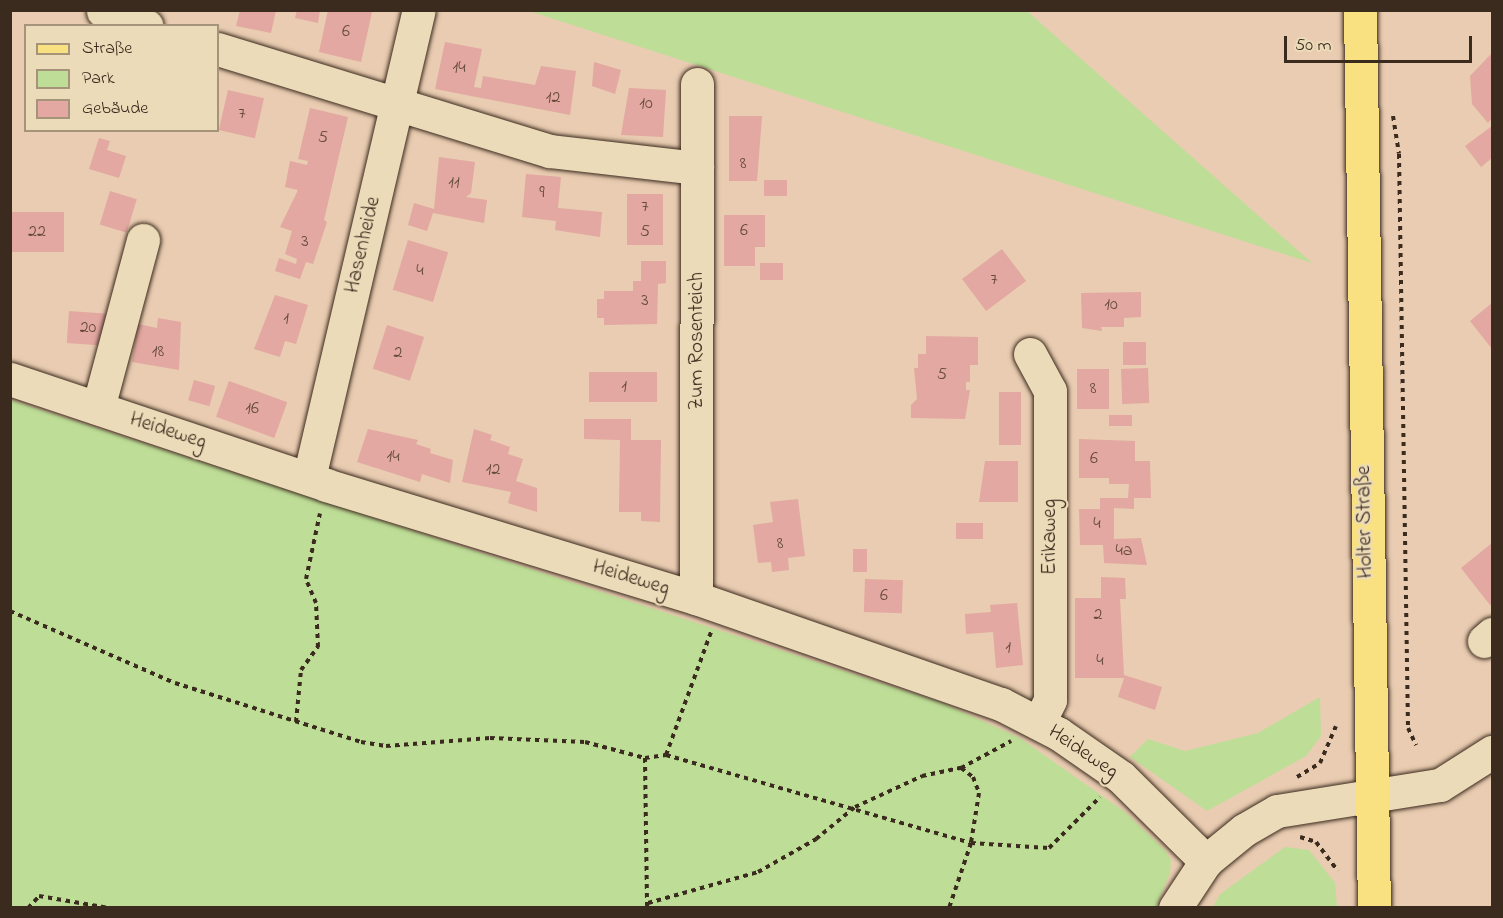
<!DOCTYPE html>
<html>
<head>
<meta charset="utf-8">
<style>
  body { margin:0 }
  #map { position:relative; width:1503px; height:918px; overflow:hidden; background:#e9ccb1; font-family:"Indie Flower",sans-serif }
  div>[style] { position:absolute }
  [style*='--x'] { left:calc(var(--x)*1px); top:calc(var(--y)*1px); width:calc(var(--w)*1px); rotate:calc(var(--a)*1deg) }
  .green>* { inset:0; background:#bede97 }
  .building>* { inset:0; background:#e2a8a1; transform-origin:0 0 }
  .path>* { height:4px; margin-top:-2px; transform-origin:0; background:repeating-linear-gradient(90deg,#3b2a1e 0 4.5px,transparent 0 9px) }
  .roads { filter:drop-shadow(0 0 2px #3b2a1e) drop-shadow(0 0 2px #3b2a1e) }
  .minor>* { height:33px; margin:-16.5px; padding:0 16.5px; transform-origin:16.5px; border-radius:16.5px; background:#ecdbb8 }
  .major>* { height:33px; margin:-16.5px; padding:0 16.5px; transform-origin:16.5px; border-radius:16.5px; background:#f9e181 }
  span { translate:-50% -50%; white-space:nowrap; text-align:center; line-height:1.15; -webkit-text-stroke:4.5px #ecdbb8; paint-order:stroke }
  .number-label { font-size:18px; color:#654a3f }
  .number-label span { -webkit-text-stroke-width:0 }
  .street-label { font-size:21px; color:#3b2a1e }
  .frame { position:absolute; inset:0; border:12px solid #3b2a1e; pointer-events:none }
  .legend { position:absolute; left:24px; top:24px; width:195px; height:108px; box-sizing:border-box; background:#ecdbb8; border:2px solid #a5947a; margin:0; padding:8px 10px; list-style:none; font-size:18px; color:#3b2a1e }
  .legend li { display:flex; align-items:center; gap:12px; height:30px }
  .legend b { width:30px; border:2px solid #a5947a }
  .scale { position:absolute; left:1284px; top:36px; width:188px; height:27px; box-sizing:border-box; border:3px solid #3b2a1e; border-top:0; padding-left:8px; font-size:18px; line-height:21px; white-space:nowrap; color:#3b2a1e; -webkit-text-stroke:4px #ecdbb8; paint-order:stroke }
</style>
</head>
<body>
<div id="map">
  <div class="green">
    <div style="clip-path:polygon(529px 11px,1027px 11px,1312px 263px)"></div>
    <div style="clip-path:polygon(11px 400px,943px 703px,1020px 738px,1125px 812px,1165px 850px,1171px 860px,1170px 873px,1156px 907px,11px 907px)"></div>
    <div style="clip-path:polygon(1320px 697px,1321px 736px,1306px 756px,1207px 811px,1130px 757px,1148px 739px,1185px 751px,1258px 733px)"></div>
    <div style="clip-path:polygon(1285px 847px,1309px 850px,1335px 883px,1337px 907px,1213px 907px,1220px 894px)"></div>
  </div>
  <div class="building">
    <div style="clip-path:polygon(240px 10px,276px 10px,271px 33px,236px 26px)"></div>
    <div style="clip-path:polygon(297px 10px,320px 10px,318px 23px,295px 18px)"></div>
    <div style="clip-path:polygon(328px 10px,372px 12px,361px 62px,319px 52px)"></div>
    <div style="clip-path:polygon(445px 42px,482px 49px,474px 87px,481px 88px,483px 76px,535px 85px,541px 66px,576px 71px,570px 115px,435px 89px)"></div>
    <div style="clip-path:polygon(1492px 53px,1492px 118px,1488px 123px,1472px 104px,1470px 76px)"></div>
    <div style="clip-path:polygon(594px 62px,621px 70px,615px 94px,592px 86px)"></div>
    <div style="clip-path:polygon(629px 88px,666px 90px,663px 137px,621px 135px)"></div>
    <div style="left:228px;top:90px;width:37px;height:41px;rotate:13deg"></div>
    <div style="clip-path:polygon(310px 108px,348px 117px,324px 220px,327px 222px,313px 264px,306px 262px,300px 279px,275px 271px,279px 258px,296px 264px,297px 259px,285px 254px,292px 231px,280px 227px,298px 190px,285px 187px,290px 161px,307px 165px,308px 161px,298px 159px)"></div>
    <div style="clip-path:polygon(729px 116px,762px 116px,757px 181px,729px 181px)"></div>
    <div style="clip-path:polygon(1492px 126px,1492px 158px,1481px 167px,1465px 146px)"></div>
    <div style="clip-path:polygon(99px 138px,110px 141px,107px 150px,126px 156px,119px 178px,89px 169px)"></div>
    <div style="clip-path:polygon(439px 157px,475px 162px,471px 193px,466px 197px,487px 200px,484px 223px,433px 213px,427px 231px,408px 225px,414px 203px,434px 209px)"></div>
    <div style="clip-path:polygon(526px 174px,561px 177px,558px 208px,602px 212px,600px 237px,555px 230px,556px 221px,522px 217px)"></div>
    <div style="left:764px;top:180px;width:23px;height:16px"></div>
    <div style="left:110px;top:191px;width:28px;height:35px;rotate:17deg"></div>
    <div style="left:627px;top:194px;width:36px;height:51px"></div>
    <div style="left:10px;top:212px;width:54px;height:40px"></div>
    <div style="clip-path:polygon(724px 215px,765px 215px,765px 247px,755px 247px,755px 266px,724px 266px)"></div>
    <div style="left:408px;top:240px;width:42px;height:52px;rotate:17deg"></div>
    <div style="left:1002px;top:249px;width:40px;height:50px;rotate:53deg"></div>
    <div style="clip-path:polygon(641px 261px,666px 261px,666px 283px,658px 284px,657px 324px,604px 325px,604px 318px,597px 318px,597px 299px,604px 299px,604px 291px,633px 291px,633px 281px,641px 281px)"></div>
    <div style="left:760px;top:263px;width:23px;height:17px"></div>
    <div style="clip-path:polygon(1141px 292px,1141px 317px,1124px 318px,1124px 327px,1101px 327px,1102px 331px,1082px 328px,1081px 293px)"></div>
    <div style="clip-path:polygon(275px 295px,308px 305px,296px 344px,285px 341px,280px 357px,254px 349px)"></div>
    <div style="clip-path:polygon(1492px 303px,1492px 349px,1470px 321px)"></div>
    <div style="left:69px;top:311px;width:39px;height:32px;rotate:4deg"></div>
    <div style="clip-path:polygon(158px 318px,181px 322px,179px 370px,132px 362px,138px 324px,157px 328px)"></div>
    <div style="left:387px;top:325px;width:39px;height:46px;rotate:18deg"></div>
    <div style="clip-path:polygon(926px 336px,978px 337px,978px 365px,970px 365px,970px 382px,966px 382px,966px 390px,970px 390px,965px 419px,911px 418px,911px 405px,917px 399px,914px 368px,918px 368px,918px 354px,926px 354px)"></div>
    <div style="left:1123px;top:342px;width:23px;height:23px"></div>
    <div style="left:1148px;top:368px;width:35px;height:27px;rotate:88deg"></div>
    <div style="left:1109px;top:369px;width:40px;height:32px;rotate:90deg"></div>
    <div style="left:589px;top:372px;width:68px;height:30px"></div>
    <div style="left:194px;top:380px;width:22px;height:21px;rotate:16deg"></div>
    <div style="left:229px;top:381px;width:62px;height:38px;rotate:20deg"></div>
    <div style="left:999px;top:392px;width:22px;height:53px"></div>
    <div style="left:1109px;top:415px;width:23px;height:11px"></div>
    <div style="clip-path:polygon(584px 419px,631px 419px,631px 440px,661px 440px,660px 522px,641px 521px,641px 512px,619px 512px,620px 440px,584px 439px)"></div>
    <div style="clip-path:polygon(368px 429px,418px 440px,416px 444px,431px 449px,430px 453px,453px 460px,450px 483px,422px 474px,420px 482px,357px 462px)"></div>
    <div style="clip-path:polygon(474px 429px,492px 435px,490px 440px,510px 447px,508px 454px,523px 459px,516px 481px,537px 488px,537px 512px,508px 503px,511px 492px,462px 482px)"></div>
    <div style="clip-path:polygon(1079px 439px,1135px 441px,1135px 461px,1150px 461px,1151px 498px,1134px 498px,1134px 509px,1114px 508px,1114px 539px,1141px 538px,1147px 565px,1104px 563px,1103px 545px,1080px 545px,1079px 509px,1100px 509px,1100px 498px,1128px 498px,1129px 484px,1109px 484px,1109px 478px,1079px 478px)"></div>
    <div style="clip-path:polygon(985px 461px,1018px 461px,1018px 502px,979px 502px)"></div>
    <div style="clip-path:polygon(798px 499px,805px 556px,788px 558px,789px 570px,772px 572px,771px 562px,758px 563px,753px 525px,773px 522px,770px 502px)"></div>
    <div style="left:956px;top:523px;width:27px;height:16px"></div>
    <div style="clip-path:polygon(1492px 543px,1492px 603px,1490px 605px,1461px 568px)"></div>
    <div style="left:853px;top:549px;width:14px;height:23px"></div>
    <div style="clip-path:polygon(1101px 577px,1125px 578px,1126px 599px,1120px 599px,1124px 675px,1162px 687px,1155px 710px,1118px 697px,1124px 678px,1075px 678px,1075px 598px,1101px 598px)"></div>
    <div style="left:865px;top:579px;width:38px;height:33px;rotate:2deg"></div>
    <div style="clip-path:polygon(1017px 603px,1023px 665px,996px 668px,993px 632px,966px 634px,965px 614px,991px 612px,990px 605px)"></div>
  </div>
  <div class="path">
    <div style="--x:1393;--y:116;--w:38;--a:81"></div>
    <div style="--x:1399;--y:154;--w:574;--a:89.1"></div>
    <div style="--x:1408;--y:728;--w:19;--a:65"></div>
    <div style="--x:10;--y:611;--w:180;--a:23.6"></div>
    <div style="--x:175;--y:683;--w:195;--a:17.6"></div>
    <div style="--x:361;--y:742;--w:25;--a:9"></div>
    <div style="--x:386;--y:746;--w:104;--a:-4.4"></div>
    <div style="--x:490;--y:738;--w:95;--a:2.4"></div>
    <div style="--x:585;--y:742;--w:62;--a:14.9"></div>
    <div style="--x:645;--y:758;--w:21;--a:-8"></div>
    <div style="--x:666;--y:755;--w:317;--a:16.1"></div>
    <div style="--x:971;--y:843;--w:78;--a:3.7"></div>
    <div style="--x:1049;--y:848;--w:72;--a:-45"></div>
    <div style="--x:296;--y:722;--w:52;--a:-84.5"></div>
    <div style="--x:301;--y:670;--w:29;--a:-54"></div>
    <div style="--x:318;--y:647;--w:44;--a:-92.6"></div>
    <div style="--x:316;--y:603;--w:26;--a:-113"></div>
    <div style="--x:306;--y:579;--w:67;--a:-78"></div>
    <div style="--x:666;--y:755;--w:131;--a:-69.9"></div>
    <div style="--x:645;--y:758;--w:150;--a:89.2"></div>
    <div style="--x:961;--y:768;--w:57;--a:-28.4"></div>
    <div style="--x:1297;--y:777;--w:27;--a:-31"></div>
    <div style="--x:1320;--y:763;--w:40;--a:-66.6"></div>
    <div style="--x:1300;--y:837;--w:17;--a:17"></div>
    <div style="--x:1316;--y:842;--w:36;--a:53"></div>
    <div style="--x:648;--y:903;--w:114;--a:-15.7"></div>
    <div style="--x:758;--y:872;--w:67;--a:-29.6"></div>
    <div style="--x:816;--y:839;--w:50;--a:-39.4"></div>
    <div style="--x:855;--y:807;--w:74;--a:-24.8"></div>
    <div style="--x:922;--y:776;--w:40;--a:-12"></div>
    <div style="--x:961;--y:768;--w:15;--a:37"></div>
    <div style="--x:973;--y:777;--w:17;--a:69"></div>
    <div style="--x:979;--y:793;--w:51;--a:99.1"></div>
    <div style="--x:971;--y:843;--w:69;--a:108.7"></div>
    <div style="--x:28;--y:908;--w:16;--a:-47"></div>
    <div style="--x:39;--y:896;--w:71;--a:9.7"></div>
  </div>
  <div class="roads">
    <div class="minor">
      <div style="--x:103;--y:11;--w:46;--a:18.8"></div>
      <div style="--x:218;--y:49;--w:347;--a:17.1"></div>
      <div style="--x:550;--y:151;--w:148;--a:6.6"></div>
      <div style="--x:1030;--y:354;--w:42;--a:61.6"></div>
      <div style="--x:1050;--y:391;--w:309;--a:90"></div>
      <div style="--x:1050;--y:700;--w:25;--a:116"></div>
      <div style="--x:10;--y:379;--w:333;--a:18.5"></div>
      <div style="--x:326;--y:485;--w:387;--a:17"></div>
      <div style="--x:696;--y:598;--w:323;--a:19.2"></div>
      <div style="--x:1001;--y:704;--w:65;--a:27.3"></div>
      <div style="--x:1059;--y:734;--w:75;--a:34.7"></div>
      <div style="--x:1121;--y:777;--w:120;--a:44.7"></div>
      <div style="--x:98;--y:408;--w:174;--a:-75"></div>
      <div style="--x:309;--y:478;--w:479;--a:-76.8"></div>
      <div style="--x:696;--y:598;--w:514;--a:-89.89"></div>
      <div style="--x:1484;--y:641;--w:11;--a:-41"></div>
      <div style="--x:1175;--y:908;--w:56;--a:-56.6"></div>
      <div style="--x:1206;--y:861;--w:49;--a:-39.2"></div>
      <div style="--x:1244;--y:830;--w:38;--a:-30"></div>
      <div style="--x:1277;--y:811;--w:165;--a:-9.1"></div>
      <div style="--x:1440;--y:785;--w:62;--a:-32.4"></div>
    </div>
    <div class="major">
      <div style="--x:1360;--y:10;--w:898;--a:89.11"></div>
    </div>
  </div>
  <div class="number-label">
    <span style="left:346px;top:32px">6</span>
    <span style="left:459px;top:68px">14</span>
    <span style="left:553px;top:98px">12</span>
    <span style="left:646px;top:104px">10</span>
    <span style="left:242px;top:114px">7</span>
    <span style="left:323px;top:138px">5</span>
    <span style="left:743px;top:164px">8</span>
    <span style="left:454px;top:183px">11</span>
    <span style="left:542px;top:193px">9</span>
    <span style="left:645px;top:207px">7</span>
    <span style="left:744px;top:231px">6</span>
    <span style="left:37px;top:232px">22</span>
    <span style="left:645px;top:232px">5</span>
    <span style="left:305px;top:242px">3</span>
    <span style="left:420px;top:271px">4</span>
    <span style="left:994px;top:280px">7</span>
    <span style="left:645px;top:301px">3</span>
    <span style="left:1111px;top:305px">10</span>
    <span style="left:286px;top:319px">1</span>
    <span style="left:88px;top:328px">20</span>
    <span style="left:158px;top:352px">18</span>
    <span style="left:398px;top:353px">2</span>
    <span style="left:942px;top:375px">5</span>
    <span style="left:624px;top:387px">1</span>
    <span style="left:1093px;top:389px">8</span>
    <span style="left:252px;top:409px">16</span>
    <span style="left:393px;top:457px">14</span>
    <span style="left:1094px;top:459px">6</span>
    <span style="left:493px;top:470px">12</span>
    <span style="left:1097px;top:524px">4</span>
    <span style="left:780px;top:544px">8</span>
    <span style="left:1124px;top:551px">4a</span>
    <span style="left:884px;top:596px">6</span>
    <span style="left:1098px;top:615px">2</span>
    <span style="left:1008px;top:648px">1</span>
    <span style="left:1100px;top:661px">4</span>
  </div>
  <div class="street-label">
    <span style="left:363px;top:245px;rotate:-77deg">Hasenheide</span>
    <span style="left:697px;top:341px;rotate:-90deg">Zum Rosenteich</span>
    <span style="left:168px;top:431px;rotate:18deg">Heideweg</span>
    <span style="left:1365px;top:522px;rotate:-91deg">Holter Straße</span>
    <span style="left:1050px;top:537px;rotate:-90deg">Erikaweg</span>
    <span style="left:631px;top:578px;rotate:17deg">Heideweg</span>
    <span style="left:1083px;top:752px;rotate:34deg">Heideweg</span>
  </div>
  <div class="frame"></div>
  <ul class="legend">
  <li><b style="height:8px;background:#f9e181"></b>Straße</li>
  <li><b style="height:16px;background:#bede97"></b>Park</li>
  <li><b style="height:16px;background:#e2a8a1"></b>Gebäude</li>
  </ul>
  <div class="scale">50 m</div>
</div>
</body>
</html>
